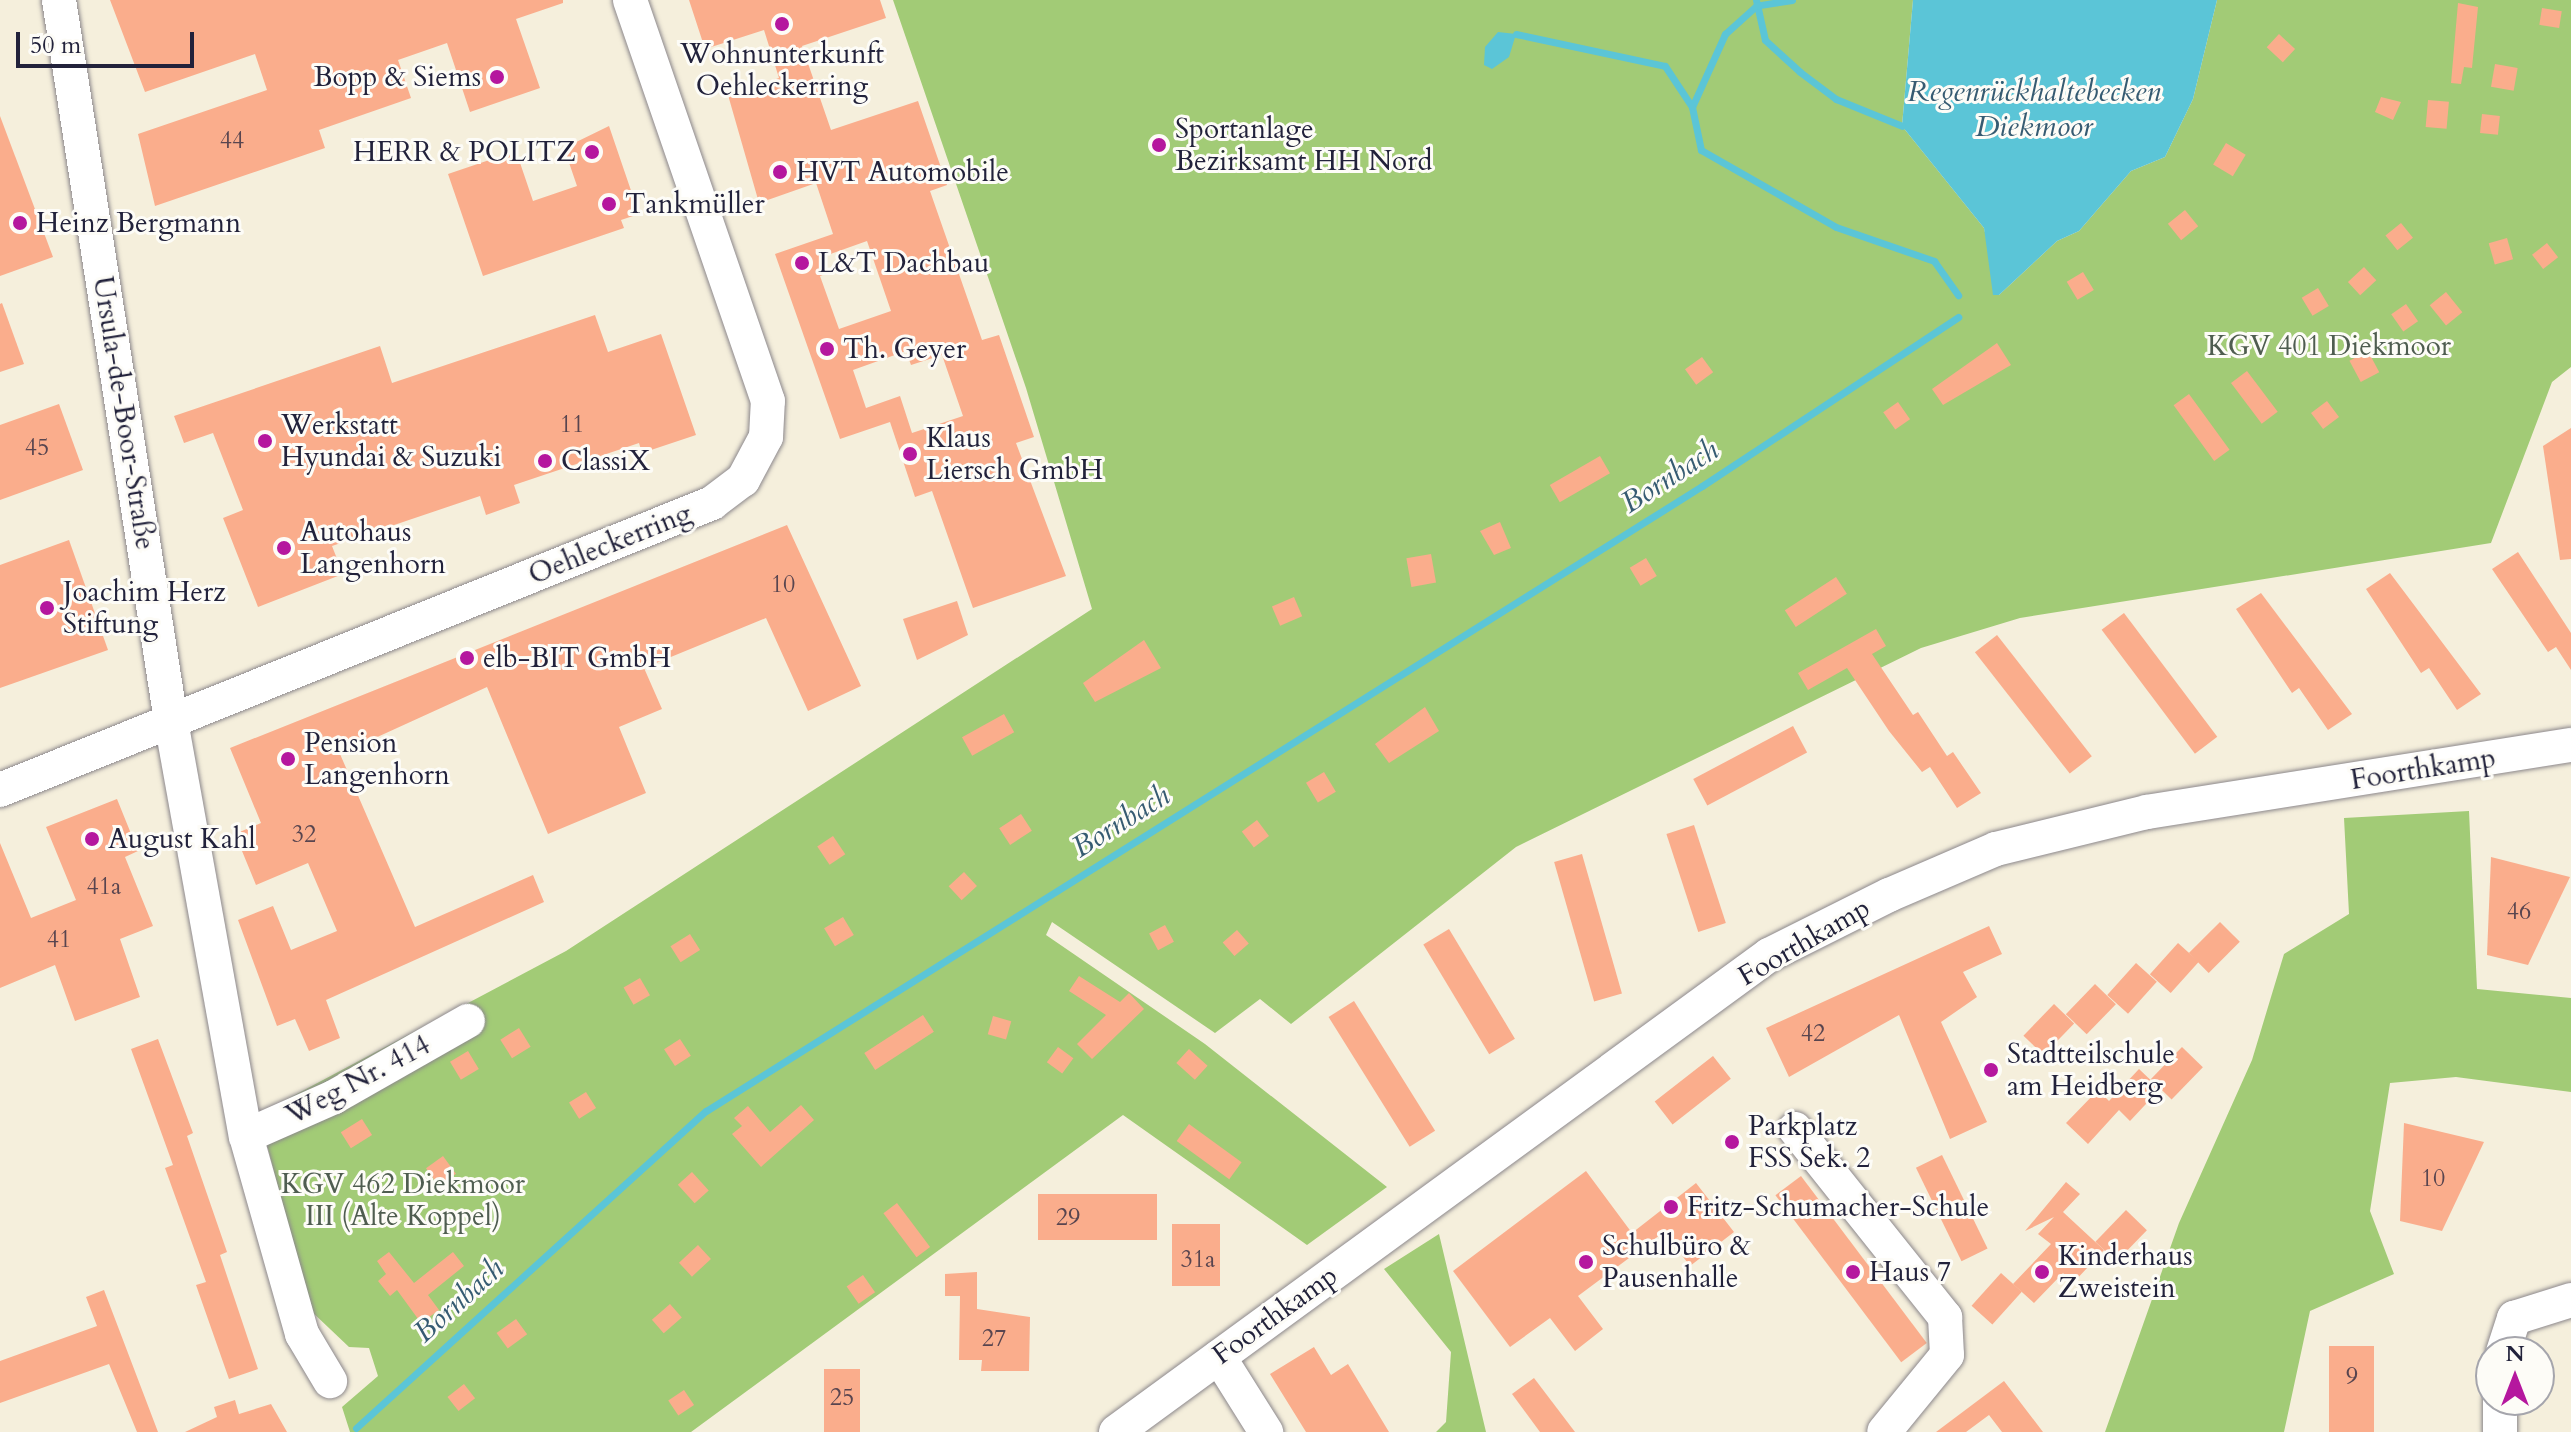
<!DOCTYPE html>
<html>
<head>
<meta charset="utf-8">
<style>
  body { margin:0 }
  #map { position:relative; width:2571px; height:1432px; overflow:hidden; background:#f5efdc; font-family:Cardo,serif }
  div>[style] { position:absolute }
  [style*='--x'] { left:calc(var(--x)*1px); top:calc(var(--y)*1px); width:calc(var(--w)*1px); rotate:calc(var(--a)*1deg) }
  .green>* { inset:0; background:#a2cb76 }
  .water>* { inset:0; background:#5bc5d7 }
  .stream>* { height:7px; margin:-3.5px; padding:0 3.5px; transform-origin:3.5px; border-radius:3.5px; background:#5bc5d7 }
  .building>* { inset:0; background:#faad8c; transform-origin:0 0 }
  .roads { filter:drop-shadow(0 0 2px #8c888c) drop-shadow(0 0 2px #8c888c) }
  .minor>* { height:34px; margin:-17px; padding:0 17px; transform-origin:17px; border-radius:17px; background:#fff }
  .dots>* { width:22px; height:22px; translate:-50% -50%; box-sizing:border-box; border:4px solid #fdfcf7; border-radius:50% }
  span { translate:-50% -50%; white-space:nowrap; text-align:center; line-height:1.15; -webkit-text-stroke:6px #fdfcf7; paint-order:stroke }
  .number-label { font-size:24px; color:#58454f }
  .number-label span { -webkit-text-stroke-width:0 }
  .poi-label { font-size:28px; color:#22223b }
  .right { translate:-100% -50%; text-align:right }
  .left { translate:0 -50%; text-align:left }
  .park-label { font-size:28px; color:#4f5d50 }
  .street-label { font-size:28px; color:#22223b }
  .water-label { font-size:30px; color:#365b72; font-style:italic }
  .north { position:absolute; left:2475px; top:1336px; width:80px; height:80px; box-sizing:border-box; background:#fdfcf7; border:2px solid #a5a5ac; border-radius:50%; rotate:0deg; font-size:22px; font-weight:700; line-height:32px; text-align:center; color:#22223b }
  .north::after { content:''; display:block; margin:auto; width:28px; height:36px; background:#b5179e; clip-path:polygon(50% 0,100% 100%,50% 72%,0 100%) }
  .scale { position:absolute; left:16px; top:32px; width:178px; height:36px; box-sizing:border-box; border:4px solid #22223b; border-top:0; padding-left:10px; font-size:24px; line-height:28px; white-space:nowrap; color:#22223b; -webkit-text-stroke:6px #fdfcf7; paint-order:stroke }
</style>
</head>
<body>
<div id="map">
  <div class="green">
    <div style="clip-path:polygon(893px 0,1913px 0,1902px 126px,1984px 228px,1999px 295px,2057px 241px,2079px 231px,2131px 171px,2165px 157px,2193px 99px,2217px 0,2571px 0,2571px 367px,2552px 382px,2491px 543px,2020px 618px,1921px 648px,1516px 847px,1291px 1024px,1260px 999px,1215px 1033px,1052px 922px,1046px 935px,1205px 1044px,1387px 1187px,1307px 1245px,1123px 1115px,691px 1432px,350px 1432px,342px 1407px,378px 1376px,369px 1348px,349px 1347px,310px 1310px,259px 1114px,566px 951px,1092px 609px,1026px 388px)"></div>
    <div style="clip-path:polygon(2469px 811px,2477px 989px,2571px 998px,2571px 1092px,2456px 1077px,2390px 1083px,2370px 1211px,2394px 1274px,2310px 1311px,2284px 1432px,2105px 1432px,2179px 1223px,2252px 1060px,2284px 954px,2349px 914px,2344px 818px)"></div>
    <div style="clip-path:polygon(1439px 1234px,1486px 1432px,1436px 1432px,1446px 1422px,1451px 1352px,1384px 1269px)"></div>
  </div>
  <div class="water">
    <div style="clip-path:polygon(1913px 0,2217px 0,2193px 99px,2165px 157px,2131px 171px,2079px 231px,2057px 241px,1999px 295px,1993px 295px,1984px 228px,1902px 126px)"></div>
    <div style="clip-path:polygon(1498px 32px,1516px 34px,1509px 57px,1492px 69px,1484px 65px,1485px 47px)"></div>
  </div>
  <div class="stream">
    <div style="--x:1756;--y:0;--w:41;--a:77.3"></div>
    <div style="--x:1765;--y:40;--w:47;--a:42.4"></div>
    <div style="--x:1800;--y:72;--w:45;--a:36.9"></div>
    <div style="--x:1836;--y:99;--w:71;--a:22.2"></div>
    <div style="--x:1792;--y:0;--w:36;--a:171"></div>
    <div style="--x:1756;--y:6;--w:42;--a:137.9"></div>
    <div style="--x:1725;--y:34;--w:80;--a:114.3"></div>
    <div style="--x:1692;--y:107;--w:44;--a:78.2"></div>
    <div style="--x:1701;--y:150;--w:155;--a:29.7"></div>
    <div style="--x:1836;--y:227;--w:104;--a:19.1"></div>
    <div style="--x:1934;--y:261;--w:42;--a:54.8"></div>
    <div style="--x:1516;--y:34;--w:152;--a:12.1"></div>
    <div style="--x:1665;--y:66;--w:49;--a:56.6"></div>
    <div style="--x:356;--y:1428;--w:472;--a:-42.2"></div>
    <div style="--x:706;--y:1111;--w:1176;--a:-32.11"></div>
    <div style="--x:1702;--y:486;--w:307;--a:-33.4"></div>
  </div>
  <div class="building">
    <div style="clip-path:polygon(110px 0,563px 0,563px 3px,516px 19px,540px 88px,470px 112px,447px 43px,398px 60px,411px 98px,319px 130px,325px 148px,155px 206px,138px 134px,267px 90px,255px 54px,145px 92px)"></div>
    <div style="clip-path:polygon(evenodd,689px 0,880px 0,886px 18px,802px 46px,831px 130px,918px 101px,947px 185px,930px 191px,982px 340px,999px 335px,1034px 437px,1016px 443px,1066px 576px,973px 608px,932px 491px,915px 497px,890px 422px,840px 439px,775px 254px,833px 234px,816px 183px,759px 203px,728px 95px,779px 78px,764px 30px,705px 49px,689px 0,867px 241px,891px 311px,839px 329px,820px 276px,828px 273px,822px 257px,867px 241px,689px 0,906px 351px,911px 365px,942px 355px,963px 416px,912px 433px,900px 396px,866px 408px,853px 370px,906px 351px)"></div>
    <div style="clip-path:polygon(2458px 3px,2478px 7px,2472px 68px,2464px 67px,2461px 84px,2451px 83px)"></div>
    <div style="left:2542px;top:8px;width:20px;height:17px;rotate:9deg"></div>
    <div style="left:2279px;top:34px;width:22px;height:18px;rotate:43deg"></div>
    <div style="left:2495px;top:64px;width:23px;height:23px;rotate:10deg"></div>
    <div style="clip-path:polygon(2381px 97px,2401px 102px,2393px 120px,2375px 112px)"></div>
    <div style="left:2428px;top:100px;width:21px;height:27px;rotate:5deg"></div>
    <div style="left:2482px;top:114px;width:18px;height:19px;rotate:6deg"></div>
    <div style="clip-path:polygon(0 116px,53px 257px,0 276px)"></div>
    <div style="clip-path:polygon(609px 126px,639px 214px,621px 220px,624px 228px,483px 276px,448px 174px,516px 151px,533px 201px,577px 186px,564px 148px)"></div>
    <div style="left:2226px;top:143px;width:23px;height:25px;rotate:31deg"></div>
    <div style="left:2185px;top:210px;width:21px;height:22px;rotate:51deg"></div>
    <div style="left:2401px;top:223px;width:19px;height:20px;rotate:51deg"></div>
    <div style="left:2507px;top:238px;width:22px;height:19px;rotate:74deg"></div>
    <div style="left:2547px;top:243px;width:18px;height:19px;rotate:52deg"></div>
    <div style="left:2364px;top:267px;width:18px;height:22px;rotate:47deg"></div>
    <div style="left:2083px;top:272px;width:21px;height:19px;rotate:59deg"></div>
    <div style="left:2318px;top:288px;width:21px;height:19px;rotate:59deg"></div>
    <div style="left:2446px;top:292px;width:26px;height:21px;rotate:51deg"></div>
    <div style="clip-path:polygon(2px 303px,24px 364px,0 372px,0 304px)"></div>
    <div style="left:2406px;top:304px;width:21px;height:18px;rotate:55deg"></div>
    <div style="clip-path:polygon(595px 315px,608px 352px,661px 334px,696px 435px,642px 453px,639px 443px,514px 485px,520px 503px,486px 515px,480px 496px,332px 546px,343px 574px,258px 607px,223px 518px,243px 510px,213px 433px,184px 443px,174px 416px,380px 346px,392px 383px)"></div>
    <div style="clip-path:polygon(1997px 343px,2011px 365px,1943px 405px,1932px 389px)"></div>
    <div style="left:2368px;top:351px;width:24px;height:21px;rotate:62deg"></div>
    <div style="left:1702px;top:357px;width:19px;height:21px;rotate:54deg"></div>
    <div style="left:2247px;top:371px;width:51px;height:20px;rotate:53deg"></div>
    <div style="left:2189px;top:394px;width:69px;height:19px;rotate:54deg"></div>
    <div style="left:2327px;top:401px;width:20px;height:20px;rotate:53deg"></div>
    <div style="left:1898px;top:402px;width:21px;height:18px;rotate:55deg"></div>
    <div style="clip-path:polygon(59px 404px,83px 470px,0 500px,0 425px)"></div>
    <div style="clip-path:polygon(2571px 428px,2571px 559px,2560px 560px,2543px 446px)"></div>
    <div style="left:1600px;top:456px;width:20px;height:58px;rotate:60deg"></div>
    <div style="clip-path:polygon(1500px 522px,1511px 548px,1494px 555px,1480px 531px)"></div>
    <div style="clip-path:polygon(787px 525px,861px 686px,808px 711px,766px 618px,644px 668px,662px 709px,619px 727px,646px 793px,548px 834px,487px 687px,340px 754px,415px 927px,533px 875px,544px 902px,326px 1000px,340px 1038px,309px 1051px,295px 1019px,277px 1026px,238px 920px,273px 906px,291px 950px,337px 931px,308px 863px,256px 885px,235px 834px,261px 823px,230px 748px)"></div>
    <div style="clip-path:polygon(69px 540px,108px 650px,0 688px,0 565px)"></div>
    <div style="clip-path:polygon(2518px 552px,2571px 633px,2571px 670px,2556px 647px,2548px 652px,2492px 569px)"></div>
    <div style="left:1431px;top:554px;width:29px;height:25px;rotate:80deg"></div>
    <div style="left:1646px;top:558px;width:21px;height:19px;rotate:59deg"></div>
    <div style="clip-path:polygon(2390px 573px,2481px 694px,2457px 710px,2429px 668px,2421px 673px,2366px 589px)"></div>
    <div style="left:1836px;top:577px;width:20px;height:61px;rotate:57deg"></div>
    <div style="clip-path:polygon(2261px 593px,2352px 714px,2328px 730px,2299px 688px,2292px 693px,2236px 609px)"></div>
    <div style="left:1294px;top:597px;width:21px;height:24px;rotate:67deg"></div>
    <div style="clip-path:polygon(957px 601px,968px 635px,917px 660px,903px 619px)"></div>
    <div style="left:2124px;top:613px;width:155px;height:28px;rotate:53deg"></div>
    <div style="clip-path:polygon(1876px 629px,1886px 646px,1872px 654px,1913px 715px,1918px 712px,1947px 756px,1953px 752px,1981px 793px,1957px 808px,1930px 767px,1922px 772px,1889px 731px,1847px 668px,1808px 690px,1798px 673px)"></div>
    <div style="left:1997px;top:635px;width:154px;height:28px;rotate:52deg"></div>
    <div style="clip-path:polygon(1144px 640px,1161px 668px,1095px 702px,1083px 683px)"></div>
    <div style="clip-path:polygon(1425px 707px,1439px 731px,1389px 763px,1375px 744px)"></div>
    <div style="left:1004px;top:714px;width:21px;height:48px;rotate:61deg"></div>
    <div style="left:1793px;top:726px;width:30px;height:113px;rotate:62deg"></div>
    <div style="left:1324px;top:772px;width:23px;height:21px;rotate:59deg"></div>
    <div style="clip-path:polygon(117px 799px,138px 851px,125px 857px,153px 926px,120px 939px,140px 997px,75px 1021px,55px 965px,0 988px,0 843px,31px 918px,76px 900px,46px 827px)"></div>
    <div style="left:1021px;top:814px;width:20px;height:26px;rotate:57deg"></div>
    <div style="left:1257px;top:820px;width:20px;height:19px;rotate:53deg"></div>
    <div style="left:1694px;top:825px;width:103px;height:29px;rotate:72deg"></div>
    <div style="left:833px;top:836px;width:22px;height:19px;rotate:56deg"></div>
    <div style="left:1582px;top:854px;width:145px;height:29px;rotate:74deg"></div>
    <div style="clip-path:polygon(2491px 857px,2570px 877px,2528px 965px,2487px 955px)"></div>
    <div style="left:964px;top:872px;width:19px;height:21px;rotate:47deg"></div>
    <div style="left:843px;top:917px;width:21px;height:22px;rotate:59deg"></div>
    <div style="left:2220px;top:922px;width:28px;height:44px;rotate:45deg"></div>
    <div style="left:1165px;top:925px;width:19px;height:18px;rotate:62deg"></div>
    <div style="clip-path:polygon(1989px 926px,2002px 954px,1963px 972px,1977px 997px,1941px 1022px,1987px 1122px,1950px 1139px,1899px 1015px,1789px 1077px,1766px 1028px)"></div>
    <div style="left:1449px;top:929px;width:128px;height:30px;rotate:59deg"></div>
    <div style="left:1237px;top:930px;width:18px;height:19px;rotate:49deg"></div>
    <div style="left:690px;top:934px;width:19px;height:23px;rotate:58deg"></div>
    <div style="left:2178px;top:943px;width:28px;height:42px;rotate:42deg"></div>
    <div style="left:2136px;top:963px;width:28px;height:43px;rotate:42deg"></div>
    <div style="clip-path:polygon(1079px 976px,1120px 1002px,1129px 993px,1144px 1009px,1092px 1059px,1077px 1044px,1106px 1015px,1069px 991px)"></div>
    <div style="left:640px;top:978px;width:20px;height:19px;rotate:60deg"></div>
    <div style="left:2095px;top:984px;width:29px;height:42px;rotate:44deg"></div>
    <div style="left:1354px;top:1001px;width:153px;height:30px;rotate:58deg"></div>
    <div style="left:2054px;top:1004px;width:28px;height:44px;rotate:44deg"></div>
    <div style="left:923px;top:1015px;width:20px;height:70px;rotate:57deg"></div>
    <div style="left:993px;top:1016px;width:19px;height:19px;rotate:16deg"></div>
    <div style="left:519px;top:1028px;width:22px;height:22px;rotate:58deg"></div>
    <div style="clip-path:polygon(158px 1039px,193px 1133px,187px 1136px,227px 1252px,220px 1255px,258px 1369px,229px 1379px,196px 1285px,206px 1282px,165px 1168px,173px 1165px,131px 1049px)"></div>
    <div style="left:680px;top:1039px;width:20px;height:19px;rotate:57deg"></div>
    <div style="left:1058px;top:1047px;width:19px;height:19px;rotate:36deg"></div>
    <div style="left:2182px;top:1047px;width:29px;height:45px;rotate:44deg"></div>
    <div style="left:1189px;top:1049px;width:25px;height:19px;rotate:42deg"></div>
    <div style="left:468px;top:1051px;width:21px;height:21px;rotate:59deg"></div>
    <div style="left:1713px;top:1056px;width:29px;height:74px;rotate:52deg"></div>
    <div style="clip-path:polygon(2139px 1069px,2160px 1089px,2130px 1121px,2119px 1110px,2088px 1144px,2066px 1123px,2098px 1090px,2115px 1107px,2109px 1101px)"></div>
    <div style="left:586px;top:1092px;width:19px;height:20px;rotate:58deg"></div>
    <div style="clip-path:polygon(801px 1105px,814px 1120px,761px 1167px,732px 1134px,742px 1126px,734px 1118px,748px 1106px,770px 1132px)"></div>
    <div style="left:362px;top:1119px;width:19px;height:25px;rotate:58deg"></div>
    <div style="clip-path:polygon(2404px 1123px,2484px 1142px,2442px 1231px,2400px 1221px)"></div>
    <div style="left:1189px;top:1124px;width:65px;height:21px;rotate:36deg"></div>
    <div style="left:1942px;top:1155px;width:104px;height:29px;rotate:64deg"></div>
    <div style="left:443px;top:1156px;width:22px;height:21px;rotate:54deg"></div>
    <div style="clip-path:polygon(1586px 1171px,1632px 1233px,1696px 1183px,1734px 1232px,1690px 1266px,1664px 1232px,1578px 1296px,1603px 1329px,1575px 1351px,1550px 1318px,1510px 1347px,1453px 1271px)"></div>
    <div style="left:692px;top:1172px;width:25px;height:19px;rotate:48deg"></div>
    <div style="left:1801px;top:1176px;width:209px;height:32px;rotate:53deg"></div>
    <div style="clip-path:polygon(2066px 1182px,2080px 1194px,2063px 1212px,2104px 1250px,2073px 1283px,2063px 1273px,2034px 1303px,2013px 1284px,2051px 1244px,2038px 1234px,2054px 1217px,2025px 1231px)"></div>
    <div style="left:1157px;top:1194px;width:46px;height:119px;rotate:90deg"></div>
    <div style="left:897px;top:1203px;width:55px;height:17px;rotate:53deg"></div>
    <div style="left:2126px;top:1210px;width:29px;height:44px;rotate:44deg"></div>
    <div style="left:1172px;top:1224px;width:48px;height:62px"></div>
    <div style="left:698px;top:1245px;width:19px;height:26px;rotate:47deg"></div>
    <div style="clip-path:polygon(389px 1252px,414px 1283px,453px 1252px,464px 1266px,428px 1295px,439px 1310px,421px 1323px,397px 1290px,390px 1296px,378px 1281px,386px 1274px,377px 1261px)"></div>
    <div style="clip-path:polygon(977px 1272px,977px 1309px,1030px 1317px,1029px 1371px,981px 1371px,982px 1360px,959px 1360px,960px 1296px,945px 1296px,945px 1274px)"></div>
    <div style="left:2001px;top:1273px;width:28px;height:44px;rotate:42deg"></div>
    <div style="left:863px;top:1275px;width:21px;height:20px;rotate:55deg"></div>
    <div style="clip-path:polygon(104px 1290px,158px 1432px,137px 1432px,109px 1364px,0 1403px,0 1361px,97px 1326px,86px 1297px)"></div>
    <div style="left:670px;top:1304px;width:18px;height:24px;rotate:49deg"></div>
    <div style="left:516px;top:1319px;width:19px;height:24px;rotate:54deg"></div>
    <div style="left:2329px;top:1346px;width:45px;height:86px"></div>
    <div style="clip-path:polygon(1314px 1347px,1331px 1375px,1348px 1364px,1389px 1432px,1306px 1432px,1270px 1374px)"></div>
    <div style="left:824px;top:1369px;width:36px;height:63px"></div>
    <div style="clip-path:polygon(1534px 1378px,1575px 1432px,1540px 1432px,1512px 1394px)"></div>
    <div style="clip-path:polygon(2004px 1381px,2043px 1432px,2002px 1432px,1989px 1415px,1966px 1432px,1936px 1432px)"></div>
    <div style="left:464px;top:1384px;width:18px;height:21px;rotate:52deg"></div>
    <div style="left:684px;top:1390px;width:18px;height:19px;rotate:56deg"></div>
    <div style="clip-path:polygon(235px 1400px,239px 1414px,271px 1404px,287px 1432px,185px 1432px,217px 1417px,214px 1407px)"></div>
  </div>
  <div class="roads">
    <div class="minor">
      <div style="--x:59;--y:0;--w:730;--a:81.17"></div>
      <div style="--x:171;--y:721;--w:422;--a:79.8"></div>
      <div style="--x:246;--y:1136;--w:206;--a:74.2"></div>
      <div style="--x:302;--y:1334;--w:55;--a:59.2"></div>
      <div style="--x:0;--y:790;--w:768;--a:-21.95"></div>
      <div style="--x:712;--y:503;--w:39;--a:-37"></div>
      <div style="--x:743;--y:480;--w:49;--a:-61.9"></div>
      <div style="--x:766;--y:437;--w:36;--a:-87"></div>
      <div style="--x:768;--y:401;--w:424;--a:-109"></div>
      <div style="--x:1795;--y:1129;--w:241;--a:51.4"></div>
      <div style="--x:1945;--y:1317;--w:38;--a:87"></div>
      <div style="--x:1947;--y:1355;--w:99;--a:129.3"></div>
      <div style="--x:246;--y:1136;--w:96;--a:-23.9"></div>
      <div style="--x:334;--y:1097;--w:154;--a:-29.6"></div>
      <div style="--x:2503;--y:1352;--w:36;--a:-72"></div>
      <div style="--x:2514;--y:1318;--w:60;--a:-17.5"></div>
      <div style="--x:1219;--y:1357;--w:89;--a:57.9"></div>
      <div style="--x:1116;--y:1432;--w:809;--a:-36.15"></div>
      <div style="--x:1769;--y:955;--w:134;--a:-26.6"></div>
      <div style="--x:1889;--y:895;--w:116;--a:-23.3"></div>
      <div style="--x:1996;--y:849;--w:155;--a:-13.8"></div>
      <div style="--x:2147;--y:812;--w:429;--a:-9"></div>
      <div style="--x:2500;--y:1432;--w:32;--a:-90"></div>
    </div>
  </div>
  <div class="dots">
    <div style="left:782px;top:24px;background:#b5179e"></div>
    <div style="left:497px;top:77px;background:#b5179e"></div>
    <div style="left:1159px;top:145px;background:#b5179e"></div>
    <div style="left:592px;top:152px;background:#b5179e"></div>
    <div style="left:780px;top:172px;background:#b5179e"></div>
    <div style="left:609px;top:204px;background:#b5179e"></div>
    <div style="left:20px;top:223px;background:#b5179e"></div>
    <div style="left:802px;top:263px;background:#b5179e"></div>
    <div style="left:827px;top:349px;background:#b5179e"></div>
    <div style="left:265px;top:441px;background:#b5179e"></div>
    <div style="left:910px;top:454px;background:#b5179e"></div>
    <div style="left:545px;top:461px;background:#b5179e"></div>
    <div style="left:284px;top:548px;background:#b5179e"></div>
    <div style="left:47px;top:608px;background:#b5179e"></div>
    <div style="left:467px;top:658px;background:#b5179e"></div>
    <div style="left:288px;top:759px;background:#b5179e"></div>
    <div style="left:92px;top:839px;background:#b5179e"></div>
    <div style="left:1991px;top:1070px;background:#b5179e"></div>
    <div style="left:1732px;top:1142px;background:#b5179e"></div>
    <div style="left:1671px;top:1207px;background:#b5179e"></div>
    <div style="left:1586px;top:1262px;background:#b5179e"></div>
    <div style="left:1853px;top:1272px;background:#b5179e"></div>
    <div style="left:2042px;top:1272px;background:#b5179e"></div>
  </div>
  <div class="number-label">
    <span style="left:232px;top:141px">44</span>
    <span style="left:572px;top:425px">11</span>
    <span style="left:37px;top:448px">45</span>
    <span style="left:783px;top:585px">10</span>
    <span style="left:304px;top:835px">32</span>
    <span style="left:104px;top:887px">41a</span>
    <span style="left:2519px;top:912px">46</span>
    <span style="left:59px;top:940px">41</span>
    <span style="left:1813px;top:1034px">42</span>
    <span style="left:2433px;top:1179px">10</span>
    <span style="left:1068px;top:1218px">29</span>
    <span style="left:1198px;top:1260px">31a</span>
    <span style="left:994px;top:1339px">27</span>
    <span style="left:2352px;top:1377px">9</span>
    <span style="left:842px;top:1398px">25</span>
  </div>
  <div class="poi-label">
    <span style="left:782px;top:70px">Wohnunterkunft<br>Oehleckerring</span>
    <span class="right" style="left:481px;top:77px">Bopp &amp; Siems</span>
    <span class="left" style="left:1175px;top:145px">Sportanlage<br>Bezirksamt HH Nord</span>
    <span class="right" style="left:576px;top:152px">HERR &amp; POLITZ</span>
    <span class="left" style="left:796px;top:172px">HVT Automobile</span>
    <span class="left" style="left:625px;top:204px">Tankmüller</span>
    <span class="left" style="left:36px;top:223px">Heinz Bergmann</span>
    <span class="left" style="left:818px;top:263px">L&amp;T Dachbau</span>
    <span class="left" style="left:843px;top:349px">Th. Geyer</span>
    <span class="left" style="left:281px;top:441px">Werkstatt<br>Hyundai &amp; Suzuki</span>
    <span class="left" style="left:926px;top:454px">Klaus<br>Liersch GmbH</span>
    <span class="left" style="left:561px;top:461px">ClassiX</span>
    <span class="left" style="left:300px;top:548px">Autohaus<br>Langenhorn</span>
    <span class="left" style="left:63px;top:608px">Joachim Herz<br>Stiftung</span>
    <span class="left" style="left:483px;top:658px">elb-BIT GmbH</span>
    <span class="left" style="left:304px;top:759px">Pension<br>Langenhorn</span>
    <span class="left" style="left:108px;top:839px">August Kahl</span>
    <span class="left" style="left:2007px;top:1070px">Stadtteilschule<br>am Heidberg</span>
    <span class="left" style="left:1748px;top:1142px">Parkplatz<br>FSS Sek. 2</span>
    <span class="left" style="left:1687px;top:1207px">Fritz-Schumacher-Schule</span>
    <span class="left" style="left:1602px;top:1262px">Schulbüro &amp;<br>Pausenhalle</span>
    <span class="left" style="left:2058px;top:1272px">Kinderhaus<br>Zweistein</span>
    <span class="left" style="left:1869px;top:1272px">Haus 7</span>
  </div>
  <div class="park-label">
    <span style="left:2329px;top:346px">KGV 401 Diekmoor</span>
    <span style="left:403px;top:1200px">KGV 462 Diekmoor<br>III (Alte Koppel)</span>
  </div>
  <div class="street-label">
    <span style="left:124px;top:413px;rotate:81deg">Ursula-de-Boor-Straße</span>
    <span style="left:610px;top:544px;rotate:-22deg">Oehleckerring</span>
    <span style="left:2423px;top:769px;rotate:-9deg">Foorthkamp</span>
    <span style="left:1804px;top:942px;rotate:-30deg">Foorthkamp</span>
    <span style="left:358px;top:1080px;rotate:-28deg">Weg Nr. 414</span>
    <span style="left:1275px;top:1315px;rotate:-36deg">Foorthkamp</span>
  </div>
  <div class="water-label">
    <span style="left:2034px;top:109px">Regenrückhaltebecken<br>Diekmoor</span>
    <span style="left:1670px;top:477px;rotate:-33deg">Bornbach</span>
    <span style="left:1121px;top:822px;rotate:-32deg">Bornbach</span>
    <span style="left:459px;top:1301px;rotate:-42deg">Bornbach</span>
  </div>
  <div class="north">N</div>
  <div class="scale">50 m</div>
</div>
</body>
</html>
